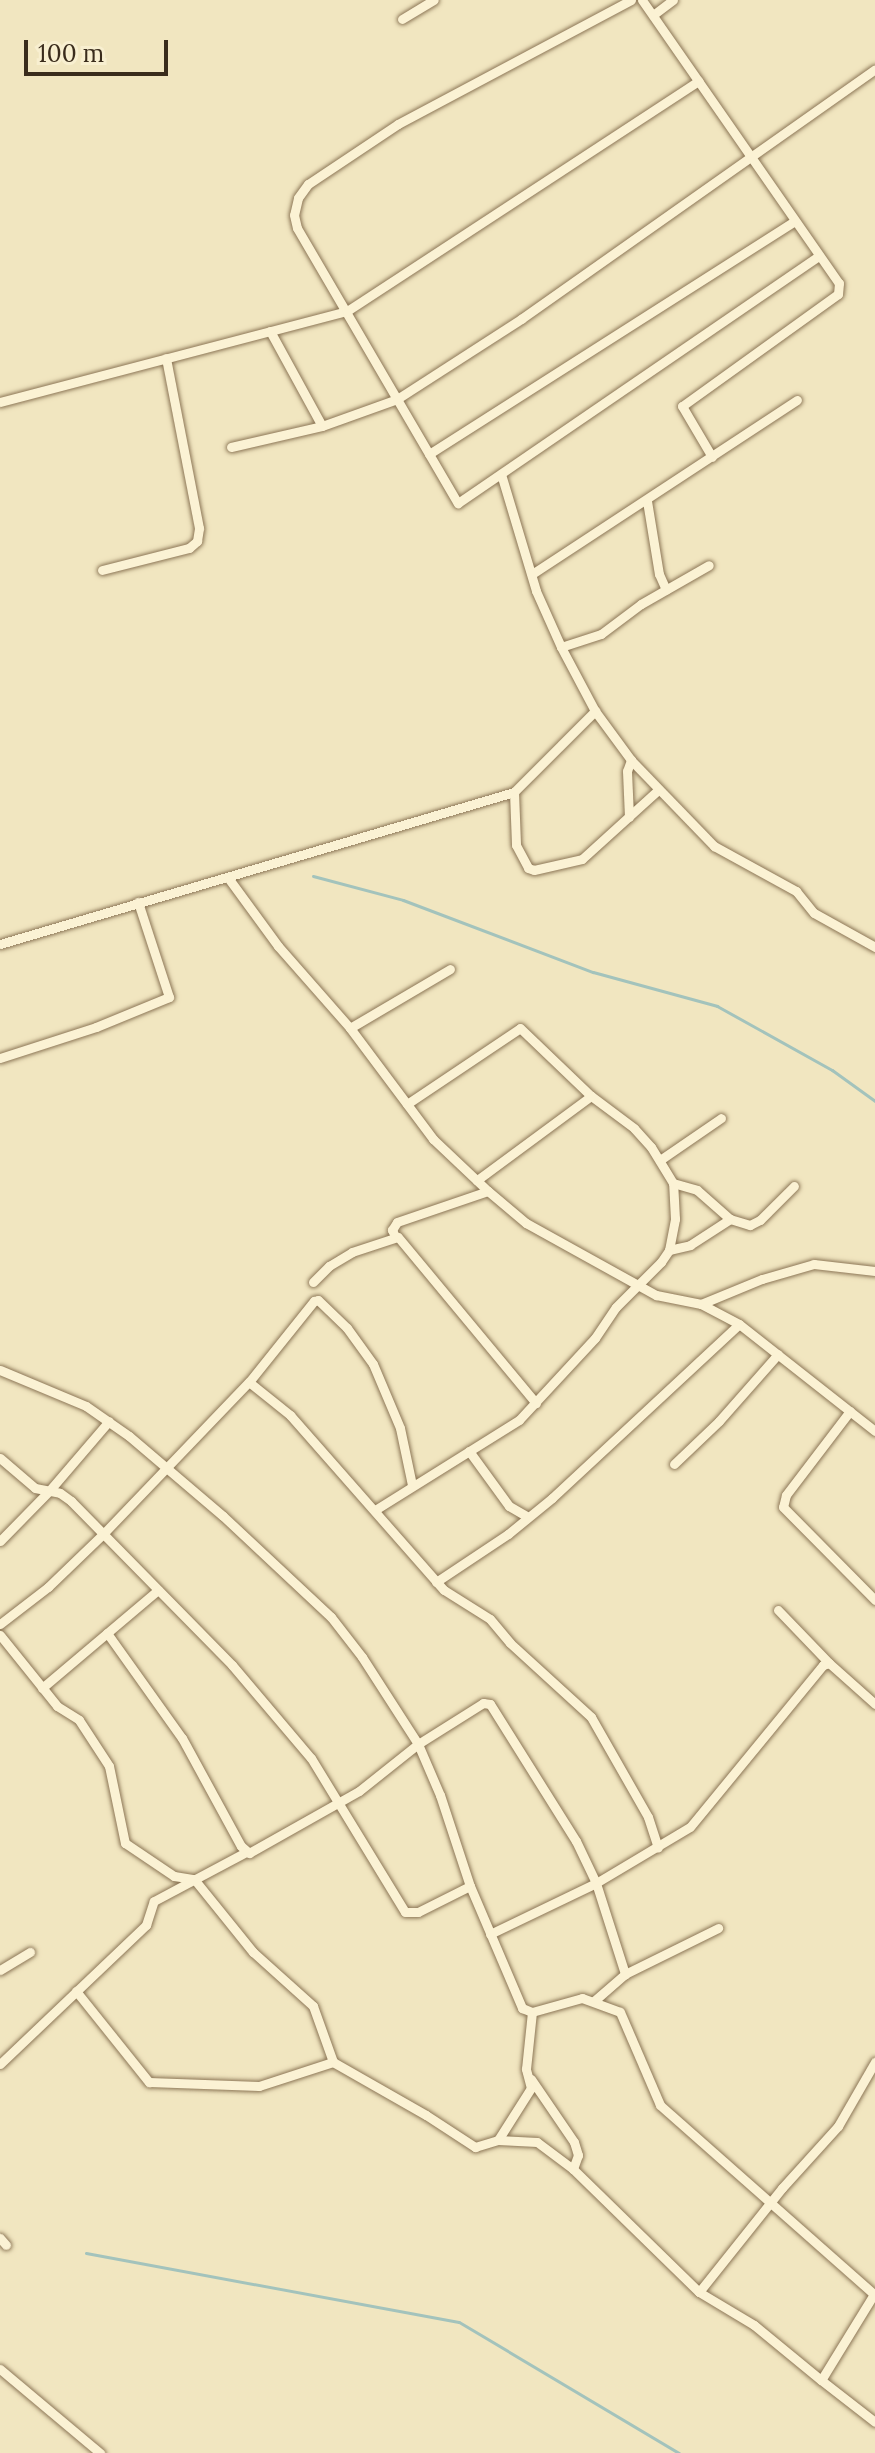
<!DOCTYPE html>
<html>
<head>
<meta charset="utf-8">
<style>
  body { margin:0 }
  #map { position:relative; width:875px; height:2453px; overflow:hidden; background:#f1e6c0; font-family:Lora,serif }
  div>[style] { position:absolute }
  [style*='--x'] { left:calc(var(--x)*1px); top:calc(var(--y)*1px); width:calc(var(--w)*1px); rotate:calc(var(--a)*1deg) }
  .stream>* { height:3px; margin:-1.5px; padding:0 1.5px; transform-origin:1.5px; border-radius:1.5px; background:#a3c3bc }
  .roads { filter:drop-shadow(0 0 2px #8c7656) drop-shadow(0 0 2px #8c7656) }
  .minor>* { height:9px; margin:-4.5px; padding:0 4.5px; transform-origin:4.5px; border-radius:4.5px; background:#fbf2d4 }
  span { translate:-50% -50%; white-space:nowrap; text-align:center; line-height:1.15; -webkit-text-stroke:6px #f8efd0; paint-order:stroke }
  .scale { position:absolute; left:24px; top:40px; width:144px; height:36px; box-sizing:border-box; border:4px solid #3a2c1c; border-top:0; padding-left:10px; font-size:24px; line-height:28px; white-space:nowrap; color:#3a2c1c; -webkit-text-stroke:6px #f8efd0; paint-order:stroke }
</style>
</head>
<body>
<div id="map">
  <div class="stream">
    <div style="--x:313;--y:876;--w:93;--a:14.9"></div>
    <div style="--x:403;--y:900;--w:203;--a:20.8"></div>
    <div style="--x:593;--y:972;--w:129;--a:15.3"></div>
    <div style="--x:717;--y:1006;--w:132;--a:29.1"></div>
    <div style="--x:832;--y:1070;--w:53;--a:35.8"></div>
    <div style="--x:86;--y:2253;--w:379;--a:10.5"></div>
    <div style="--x:459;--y:2322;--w:256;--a:30.8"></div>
  </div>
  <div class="roads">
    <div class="minor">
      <div style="--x:631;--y:0;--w:264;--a:152"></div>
      <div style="--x:398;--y:124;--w:108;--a:146.3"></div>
      <div style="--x:308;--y:184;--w:17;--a:126"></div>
      <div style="--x:298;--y:198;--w:17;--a:103"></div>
      <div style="--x:294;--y:215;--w:13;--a:77"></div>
      <div style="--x:297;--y:228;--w:319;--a:59.7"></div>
      <div style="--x:458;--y:503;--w:437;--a:-34.4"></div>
      <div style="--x:642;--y:0;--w:345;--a:55.2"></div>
      <div style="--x:839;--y:283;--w:11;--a:95"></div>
      <div style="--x:838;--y:294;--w:192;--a:144.3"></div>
      <div style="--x:682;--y:406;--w:59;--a:59.5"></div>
      <div style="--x:653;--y:15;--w:25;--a:-37"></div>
      <div style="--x:402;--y:19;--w:37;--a:-31"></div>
      <div style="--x:270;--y:331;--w:108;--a:61.3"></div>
      <div style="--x:0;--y:402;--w:359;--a:-14.7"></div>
      <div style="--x:347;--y:311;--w:420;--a:-33.2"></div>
      <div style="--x:231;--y:447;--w:93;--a:-13"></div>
      <div style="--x:322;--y:426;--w:80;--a:-19.8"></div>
      <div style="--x:397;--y:399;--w:148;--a:-32.8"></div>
      <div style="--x:521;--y:319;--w:433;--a:-35.2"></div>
      <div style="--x:429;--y:454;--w:432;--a:-32.5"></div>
      <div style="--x:501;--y:474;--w:122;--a:73.3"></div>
      <div style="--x:536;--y:591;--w:61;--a:65.9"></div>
      <div style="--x:561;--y:647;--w:42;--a:-18"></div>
      <div style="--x:601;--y:634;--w:50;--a:-36.9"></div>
      <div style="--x:641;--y:604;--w:78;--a:-29.8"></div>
      <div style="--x:647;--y:501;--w:74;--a:80.7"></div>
      <div style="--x:659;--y:574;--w:17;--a:66"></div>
      <div style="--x:102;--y:570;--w:90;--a:-14.2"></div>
      <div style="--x:189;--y:548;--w:11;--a:-41"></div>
      <div style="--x:197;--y:541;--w:13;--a:-81"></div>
      <div style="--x:199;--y:528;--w:173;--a:-101"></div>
      <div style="--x:532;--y:574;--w:317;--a:-33.3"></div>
      <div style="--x:561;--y:647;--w:72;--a:62"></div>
      <div style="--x:595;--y:711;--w:61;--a:53.7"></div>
      <div style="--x:631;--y:760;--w:120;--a:46"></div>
      <div style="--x:714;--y:846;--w:94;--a:28.8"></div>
      <div style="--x:796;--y:891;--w:28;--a:51"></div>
      <div style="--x:814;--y:913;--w:70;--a:29.1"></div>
      <div style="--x:514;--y:792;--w:53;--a:87.8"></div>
      <div style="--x:516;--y:845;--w:26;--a:62"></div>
      <div style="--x:528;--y:868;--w:6;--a:18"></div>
      <div style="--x:534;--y:870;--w:49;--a:-12.9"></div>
      <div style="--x:582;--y:859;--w:101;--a:-42.2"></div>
      <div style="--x:629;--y:817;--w:46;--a:-92.5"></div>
      <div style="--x:627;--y:771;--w:12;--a:-70"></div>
      <div style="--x:229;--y:879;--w:83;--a:53.8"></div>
      <div style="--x:278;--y:946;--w:109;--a:48.7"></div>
      <div style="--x:350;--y:1028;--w:139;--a:53.2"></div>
      <div style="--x:433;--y:1139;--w:76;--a:43.4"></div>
      <div style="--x:488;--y:1191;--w:50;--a:40.1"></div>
      <div style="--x:526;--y:1223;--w:149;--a:29"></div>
      <div style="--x:656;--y:1295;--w:46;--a:11.3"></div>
      <div style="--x:701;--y:1304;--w:43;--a:27.8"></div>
      <div style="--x:739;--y:1324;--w:173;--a:38.2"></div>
      <div style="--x:0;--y:944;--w:536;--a:-16.47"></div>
      <div style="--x:514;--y:792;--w:115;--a:-45"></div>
      <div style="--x:350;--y:1028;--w:116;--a:-30.5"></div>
      <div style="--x:0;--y:1058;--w:101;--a:-17.9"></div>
      <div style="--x:96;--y:1027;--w:79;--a:-22.3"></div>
      <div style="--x:169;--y:997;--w:100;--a:-108.1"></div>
      <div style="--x:407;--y:1104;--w:136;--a:-33.9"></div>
      <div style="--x:520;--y:1028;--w:98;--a:43.8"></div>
      <div style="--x:660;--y:1160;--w:74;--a:-34.5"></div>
      <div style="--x:673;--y:1183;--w:25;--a:16"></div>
      <div style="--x:697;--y:1190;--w:44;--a:41.3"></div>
      <div style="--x:730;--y:1219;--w:21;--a:17"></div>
      <div style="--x:750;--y:1225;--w:11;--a:-27"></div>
      <div style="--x:760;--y:1220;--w:48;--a:-45"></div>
      <div style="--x:395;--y:1236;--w:7;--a:-117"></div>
      <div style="--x:392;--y:1230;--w:9;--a:-58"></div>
      <div style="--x:397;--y:1222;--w:96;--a:-18.8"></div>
      <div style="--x:669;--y:1250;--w:22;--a:-13"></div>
      <div style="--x:690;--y:1245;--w:48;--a:-33"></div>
      <div style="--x:313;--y:1282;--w:23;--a:-45"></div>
      <div style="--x:329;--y:1266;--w:27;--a:-31"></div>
      <div style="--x:352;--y:1252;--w:48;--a:-18.1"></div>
      <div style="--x:398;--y:1237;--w:216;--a:50.3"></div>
      <div style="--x:701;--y:1304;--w:66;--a:-22.3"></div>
      <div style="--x:762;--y:1279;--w:54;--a:-16.1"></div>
      <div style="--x:814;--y:1264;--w:61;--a:6.5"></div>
      <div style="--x:0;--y:1370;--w:93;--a:22.7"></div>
      <div style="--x:86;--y:1406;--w:52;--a:34.9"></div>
      <div style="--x:129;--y:1436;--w:123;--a:40.4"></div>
      <div style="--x:223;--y:1516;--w:148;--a:43.1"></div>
      <div style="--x:331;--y:1617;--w:51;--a:52.2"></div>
      <div style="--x:362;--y:1657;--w:103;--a:57.2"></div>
      <div style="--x:418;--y:1744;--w:56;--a:66.7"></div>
      <div style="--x:440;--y:1795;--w:96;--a:71.8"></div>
      <div style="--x:470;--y:1886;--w:133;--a:66.9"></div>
      <div style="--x:522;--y:2008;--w:11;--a:22"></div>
      <div style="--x:532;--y:2012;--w:52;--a:-15.6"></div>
      <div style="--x:582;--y:1998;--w:40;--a:20.2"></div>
      <div style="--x:620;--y:2012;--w:101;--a:66.7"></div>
      <div style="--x:660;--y:2105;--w:286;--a:41.5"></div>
      <div style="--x:874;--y:2294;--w:101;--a:121.6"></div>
      <div style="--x:821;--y:2380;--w:68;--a:37.9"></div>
      <div style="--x:249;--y:1382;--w:53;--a:38.8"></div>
      <div style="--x:290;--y:1415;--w:233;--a:48.7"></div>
      <div style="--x:444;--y:1590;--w:54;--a:32.2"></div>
      <div style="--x:490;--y:1619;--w:31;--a:50"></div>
      <div style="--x:510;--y:1643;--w:110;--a:42.4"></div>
      <div style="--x:591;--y:1717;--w:115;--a:60.3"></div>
      <div style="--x:648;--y:1817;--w:32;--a:72"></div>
      <div style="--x:850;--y:1411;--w:106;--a:127.3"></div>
      <div style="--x:786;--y:1495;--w:12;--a:104"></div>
      <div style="--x:783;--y:1507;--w:131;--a:45.3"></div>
      <div style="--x:469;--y:1451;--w:68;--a:54"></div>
      <div style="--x:509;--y:1506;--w:22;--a:30"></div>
      <div style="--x:0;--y:1458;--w:46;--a:40.6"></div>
      <div style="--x:35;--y:1488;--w:25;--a:11"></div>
      <div style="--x:60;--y:1493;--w:14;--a:36"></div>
      <div style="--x:71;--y:1501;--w:230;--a:45.5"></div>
      <div style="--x:232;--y:1665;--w:122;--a:49.7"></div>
      <div style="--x:311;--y:1758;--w:180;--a:58.6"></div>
      <div style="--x:405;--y:1912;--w:13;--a:0"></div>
      <div style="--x:418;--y:1912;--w:58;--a:-26.6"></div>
      <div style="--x:674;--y:1464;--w:62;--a:-43.7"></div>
      <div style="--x:719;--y:1421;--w:89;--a:-48.6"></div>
      <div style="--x:375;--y:1510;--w:170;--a:-32"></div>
      <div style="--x:519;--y:1420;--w:112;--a:-47.2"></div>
      <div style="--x:595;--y:1338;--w:37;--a:-56"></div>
      <div style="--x:616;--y:1307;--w:64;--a:-45"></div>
      <div style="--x:661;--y:1262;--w:14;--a:-56"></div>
      <div style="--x:669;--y:1250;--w:32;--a:-79"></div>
      <div style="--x:675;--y:1219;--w:36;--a:-93"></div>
      <div style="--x:673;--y:1183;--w:42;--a:-121.4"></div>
      <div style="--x:651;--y:1147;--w:25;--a:-132"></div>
      <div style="--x:634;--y:1128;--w:54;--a:-143.3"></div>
      <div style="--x:591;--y:1096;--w:142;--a:143.6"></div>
      <div style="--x:0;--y:1541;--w:70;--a:-45.6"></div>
      <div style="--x:49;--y:1491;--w:92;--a:-49.4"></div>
      <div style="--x:436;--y:1582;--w:87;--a:-33.7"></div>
      <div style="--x:508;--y:1534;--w:57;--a:-39.3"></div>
      <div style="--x:552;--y:1498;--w:255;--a:-42.9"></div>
      <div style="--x:778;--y:1610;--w:74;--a:46.1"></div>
      <div style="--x:829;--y:1663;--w:62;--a:41.7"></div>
      <div style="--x:0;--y:1624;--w:61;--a:-37.6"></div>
      <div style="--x:48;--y:1587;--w:76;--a:-43.9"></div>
      <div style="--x:103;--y:1534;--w:211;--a:-46.2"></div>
      <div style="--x:249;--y:1382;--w:104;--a:-51.3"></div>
      <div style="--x:314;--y:1301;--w:4;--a:-14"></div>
      <div style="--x:318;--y:1300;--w:40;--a:44"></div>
      <div style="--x:347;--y:1328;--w:44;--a:54.2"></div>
      <div style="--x:373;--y:1364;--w:69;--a:67.1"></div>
      <div style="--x:400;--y:1428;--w:58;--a:78.1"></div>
      <div style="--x:107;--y:1633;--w:129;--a:54.5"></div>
      <div style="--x:182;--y:1738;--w:123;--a:61.4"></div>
      <div style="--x:241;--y:1846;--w:11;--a:41"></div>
      <div style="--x:249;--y:1853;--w:126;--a:-29.4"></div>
      <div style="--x:359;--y:1791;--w:75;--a:-38.5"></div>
      <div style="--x:418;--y:1744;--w:77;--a:-32.2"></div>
      <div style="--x:483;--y:1703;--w:7;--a:8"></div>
      <div style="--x:490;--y:1704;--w:162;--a:57.9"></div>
      <div style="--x:576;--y:1841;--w:47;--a:64.5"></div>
      <div style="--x:596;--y:1883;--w:96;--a:72.3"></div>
      <div style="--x:0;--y:1635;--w:91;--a:51.2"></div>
      <div style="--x:57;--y:1706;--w:26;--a:32"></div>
      <div style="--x:79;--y:1720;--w:55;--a:56.9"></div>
      <div style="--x:109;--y:1766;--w:79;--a:78.3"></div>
      <div style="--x:125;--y:1843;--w:59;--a:34"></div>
      <div style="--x:174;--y:1876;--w:20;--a:9"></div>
      <div style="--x:194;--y:1879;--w:94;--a:51.1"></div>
      <div style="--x:253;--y:1952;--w:81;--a:42"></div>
      <div style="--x:313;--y:2006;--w:59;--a:70.3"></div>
      <div style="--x:42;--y:1688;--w:152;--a:-40.2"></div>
      <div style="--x:490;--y:1934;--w:118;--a:-25.7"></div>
      <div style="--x:596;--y:1883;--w:109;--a:-30.8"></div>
      <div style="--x:690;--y:1827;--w:210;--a:-50.6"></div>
      <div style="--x:823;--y:1665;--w:6;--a:-18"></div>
      <div style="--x:0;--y:1970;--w:35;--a:-31"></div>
      <div style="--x:76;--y:1991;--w:117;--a:51.3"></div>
      <div style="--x:149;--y:2082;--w:110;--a:2.1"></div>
      <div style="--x:259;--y:2086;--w:78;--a:-18"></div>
      <div style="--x:333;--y:2062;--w:107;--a:29.7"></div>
      <div style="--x:426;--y:2115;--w:59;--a:33.1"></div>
      <div style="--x:475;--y:2147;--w:24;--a:-17"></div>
      <div style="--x:498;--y:2140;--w:39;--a:3"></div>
      <div style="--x:537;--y:2142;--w:45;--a:36.9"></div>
      <div style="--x:573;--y:2169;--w:176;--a:44.3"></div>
      <div style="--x:699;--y:2292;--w:64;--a:31"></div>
      <div style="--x:754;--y:2325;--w:87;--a:39.4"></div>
      <div style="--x:594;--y:2001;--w:41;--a:-41.1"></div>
      <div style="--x:625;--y:1974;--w:104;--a:-26.3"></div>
      <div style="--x:0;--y:2064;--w:202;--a:-43.6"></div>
      <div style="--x:146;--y:1925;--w:25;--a:-72"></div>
      <div style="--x:154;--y:1901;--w:104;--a:-28"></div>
      <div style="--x:531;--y:2079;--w:76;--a:55.7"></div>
      <div style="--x:574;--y:2142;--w:14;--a:73"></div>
      <div style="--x:578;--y:2155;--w:15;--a:110"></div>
      <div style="--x:498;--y:2140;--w:62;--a:-57.6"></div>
      <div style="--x:531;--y:2088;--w:20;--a:-105"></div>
      <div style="--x:526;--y:2069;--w:57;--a:-84"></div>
      <div style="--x:0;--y:2238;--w:9;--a:49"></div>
      <div style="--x:699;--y:2292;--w:133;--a:-51.4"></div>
      <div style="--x:782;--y:2188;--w:84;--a:-47.9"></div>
      <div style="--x:838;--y:2126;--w:74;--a:-60"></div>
      <div style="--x:0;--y:2369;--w:131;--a:40"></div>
    </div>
  </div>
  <div class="scale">100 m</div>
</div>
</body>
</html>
